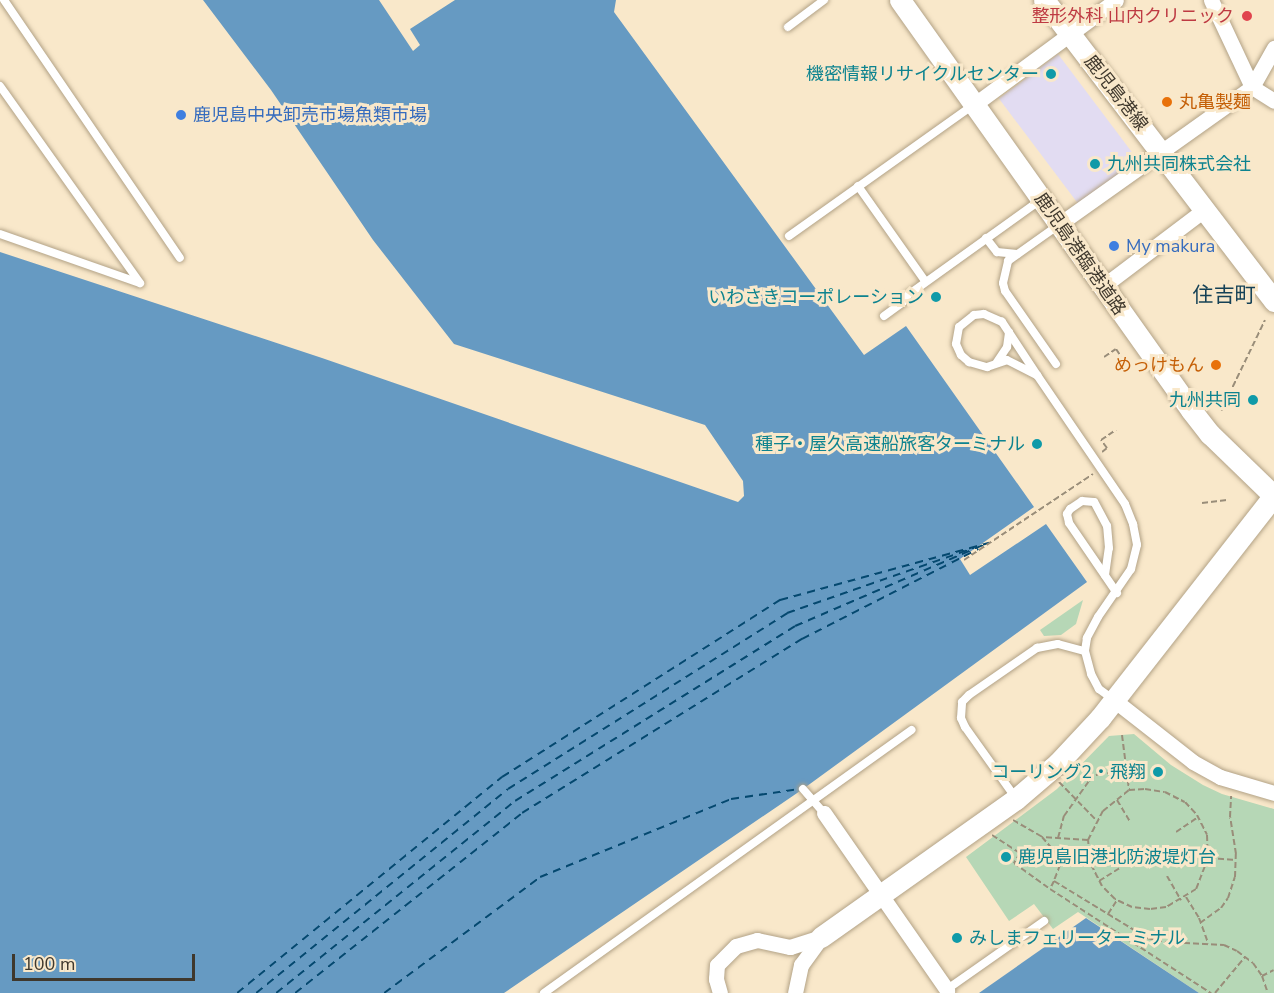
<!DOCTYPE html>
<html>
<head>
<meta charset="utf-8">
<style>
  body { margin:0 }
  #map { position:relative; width:1274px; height:993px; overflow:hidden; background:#f9e8ca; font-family:"Nunito Sans","Noto Sans JP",sans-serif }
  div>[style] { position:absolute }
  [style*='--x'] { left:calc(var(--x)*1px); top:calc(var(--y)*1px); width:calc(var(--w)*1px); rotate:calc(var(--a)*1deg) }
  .commercial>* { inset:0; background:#e2dcf2; transform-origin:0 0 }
  .green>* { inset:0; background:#b6d7b6 }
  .water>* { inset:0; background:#669ac2 }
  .ferry>* { height:1.5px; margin-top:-0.75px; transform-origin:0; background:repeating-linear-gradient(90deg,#04486f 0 8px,transparent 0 14px) }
  .path>* { height:2px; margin-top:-1px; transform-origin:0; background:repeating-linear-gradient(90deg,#998d79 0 6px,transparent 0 9px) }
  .roads { filter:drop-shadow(0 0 2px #b2a286) drop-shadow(0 0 2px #b2a286) }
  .lane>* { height:8px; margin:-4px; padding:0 4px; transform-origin:4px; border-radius:4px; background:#fff }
  .street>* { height:15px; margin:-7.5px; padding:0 7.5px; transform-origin:7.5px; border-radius:7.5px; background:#fff }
  .secondary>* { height:21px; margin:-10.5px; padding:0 10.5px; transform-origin:10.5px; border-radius:10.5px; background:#fff }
  .dots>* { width:16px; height:16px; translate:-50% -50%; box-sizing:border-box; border:3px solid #f9e8ca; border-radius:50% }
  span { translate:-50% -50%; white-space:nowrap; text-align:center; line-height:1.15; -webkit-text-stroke:6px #f9e8ca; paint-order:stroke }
  .health-label { font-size:18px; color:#be3a42 }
  .right { translate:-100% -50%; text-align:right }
  .culture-label { font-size:18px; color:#0d838f }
  .left { translate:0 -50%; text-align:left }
  .street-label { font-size:18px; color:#3f382d }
  .food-label { font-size:18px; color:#c56008 }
  .shop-label { font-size:18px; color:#366cbe }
  .quarter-label { font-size:21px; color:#154156 }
  .scale { position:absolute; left:12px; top:954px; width:183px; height:27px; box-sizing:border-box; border:3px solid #3f382d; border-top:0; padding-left:8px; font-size:18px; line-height:21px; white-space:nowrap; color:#3f382d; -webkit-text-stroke:4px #f9e8ca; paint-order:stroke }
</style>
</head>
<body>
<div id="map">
  <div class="commercial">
    <div style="left:1058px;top:54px;width:132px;height:74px;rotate:53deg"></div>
  </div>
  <div class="green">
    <div style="clip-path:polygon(1083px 600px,1076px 624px,1061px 635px,1044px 636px,1040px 630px)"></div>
    <div style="clip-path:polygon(1134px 734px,1171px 765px,1203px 785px,1222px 794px,1274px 809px,1274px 993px,1199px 993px,1078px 912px,1053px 929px,1034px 904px,1009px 921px,966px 857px,1057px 789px,1109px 736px)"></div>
  </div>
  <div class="water">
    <div style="clip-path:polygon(203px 0,379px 0,413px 51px,420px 45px,410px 29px,455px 0,616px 0,614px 12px,864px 355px,906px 326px,1034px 507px,960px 559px,970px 575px,1046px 524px,1087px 582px,803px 789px,504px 993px,0 993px,0 252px,322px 358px,738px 502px,744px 496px,743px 481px,705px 425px,454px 344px,373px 240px,271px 90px)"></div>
    <div style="clip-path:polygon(1086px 918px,1199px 993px,979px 993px)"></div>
  </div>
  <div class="ferry">
    <div style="--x:237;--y:993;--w:342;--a:-39.2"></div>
    <div style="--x:502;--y:777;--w:330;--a:-32.5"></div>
    <div style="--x:780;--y:600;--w:217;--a:-15.3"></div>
    <div style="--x:256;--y:993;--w:324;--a:-39"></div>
    <div style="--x:508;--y:789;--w:330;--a:-32.2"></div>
    <div style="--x:787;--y:613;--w:198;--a:-19.2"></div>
    <div style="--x:276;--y:993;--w:307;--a:-38.8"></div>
    <div style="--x:515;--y:801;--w:330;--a:-32"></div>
    <div style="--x:795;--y:626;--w:205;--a:-23.3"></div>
    <div style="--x:295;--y:993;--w:290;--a:-38.4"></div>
    <div style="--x:522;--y:813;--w:330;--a:-31.9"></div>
    <div style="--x:802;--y:639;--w:198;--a:-27.1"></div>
    <div style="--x:384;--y:993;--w:194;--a:-36.6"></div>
    <div style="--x:540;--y:877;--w:206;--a:-22.2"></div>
    <div style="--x:731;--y:799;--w:69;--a:-8.4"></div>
  </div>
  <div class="path">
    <div style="--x:1104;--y:357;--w:14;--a:-34"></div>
    <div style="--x:1116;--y:349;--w:18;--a:56"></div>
    <div style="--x:1221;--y:411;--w:101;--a:-64.2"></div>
    <div style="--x:1102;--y:452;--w:6;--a:-39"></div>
    <div style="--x:1107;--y:448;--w:10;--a:-127"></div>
    <div style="--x:1101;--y:440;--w:18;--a:-34"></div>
    <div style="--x:1202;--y:503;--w:25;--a:-7"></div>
    <div style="--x:964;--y:560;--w:155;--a:-33.7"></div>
    <div style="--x:1122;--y:735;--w:55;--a:82.7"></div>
    <div style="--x:1059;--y:782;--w:54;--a:45.7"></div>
    <div style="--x:1145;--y:789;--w:20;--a:9"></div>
    <div style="--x:1165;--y:792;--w:22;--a:27"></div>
    <div style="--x:1185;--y:802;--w:18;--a:47"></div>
    <div style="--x:1197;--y:815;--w:22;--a:63"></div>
    <div style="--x:1207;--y:835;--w:23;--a:88"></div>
    <div style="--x:1208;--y:858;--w:33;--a:111"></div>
    <div style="--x:1196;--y:889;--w:35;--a:149"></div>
    <div style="--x:1166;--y:907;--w:16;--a:173"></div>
    <div style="--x:1150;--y:909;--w:18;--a:-174"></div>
    <div style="--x:1132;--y:907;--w:19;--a:-155"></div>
    <div style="--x:1115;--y:899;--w:18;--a:-135"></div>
    <div style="--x:1102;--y:886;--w:27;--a:-117"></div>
    <div style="--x:1090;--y:862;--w:22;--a:-95"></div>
    <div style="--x:1088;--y:840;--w:33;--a:-63"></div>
    <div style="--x:1103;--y:811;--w:33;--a:-39"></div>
    <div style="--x:1129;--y:790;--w:16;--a:-4"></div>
    <div style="--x:1117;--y:800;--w:26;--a:59"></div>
    <div style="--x:1013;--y:820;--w:34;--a:30"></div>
    <div style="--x:1176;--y:832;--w:27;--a:-34"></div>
    <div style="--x:992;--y:835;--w:33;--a:33"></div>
    <div style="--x:1020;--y:853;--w:12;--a:121"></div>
    <div style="--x:1014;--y:863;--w:44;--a:35.8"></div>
    <div style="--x:1058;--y:838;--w:23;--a:-75"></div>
    <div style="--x:1064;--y:816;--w:43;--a:-54.5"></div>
    <div style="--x:1089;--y:781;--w:11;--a:-38"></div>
    <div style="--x:1098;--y:774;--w:13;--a:-4"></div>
    <div style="--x:1111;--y:773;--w:18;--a:22"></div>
    <div style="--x:1088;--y:840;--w:46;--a:-176.3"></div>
    <div style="--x:1042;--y:837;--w:23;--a:49"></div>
    <div style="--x:1057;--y:854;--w:11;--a:75"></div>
    <div style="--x:1060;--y:865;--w:17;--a:111"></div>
    <div style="--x:1054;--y:881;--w:109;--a:31.5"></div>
    <div style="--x:1147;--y:938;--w:19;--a:12"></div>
    <div style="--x:1166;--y:942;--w:58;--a:3"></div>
    <div style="--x:1224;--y:945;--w:14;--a:25"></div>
    <div style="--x:1237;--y:951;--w:20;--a:37"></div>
    <div style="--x:1253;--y:963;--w:16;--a:55"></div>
    <div style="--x:1262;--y:976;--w:18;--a:71"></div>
    <div style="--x:1209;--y:858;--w:27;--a:4"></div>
    <div style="--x:1167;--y:876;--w:28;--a:60"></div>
    <div style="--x:1054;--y:881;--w:9;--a:117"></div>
    <div style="--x:1050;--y:889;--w:192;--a:32.9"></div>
    <div style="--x:1099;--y:881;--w:25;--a:-32"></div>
    <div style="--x:1186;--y:897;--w:25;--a:58"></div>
    <div style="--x:1199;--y:918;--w:27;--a:70"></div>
    <div style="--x:1108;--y:914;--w:17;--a:-57"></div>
    <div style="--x:1200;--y:923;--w:26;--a:-36"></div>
    <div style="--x:1221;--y:908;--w:12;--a:-55"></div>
    <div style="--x:1228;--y:898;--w:22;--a:-72"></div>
    <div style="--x:1235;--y:877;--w:23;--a:-88"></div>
    <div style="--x:1236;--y:854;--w:37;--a:-99"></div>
    <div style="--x:1230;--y:817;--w:21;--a:-87"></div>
    <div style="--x:1262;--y:976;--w:13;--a:-27"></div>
    <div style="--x:1215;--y:993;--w:47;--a:-50.2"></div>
  </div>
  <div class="roads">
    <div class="lane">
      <div style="--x:4;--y:0;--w:312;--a:55.7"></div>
      <div style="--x:788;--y:27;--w:45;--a:-36.9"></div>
      <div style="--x:0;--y:86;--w:242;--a:54.6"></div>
      <div style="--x:858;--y:186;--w:116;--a:54.8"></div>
      <div style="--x:0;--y:234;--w:148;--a:19.3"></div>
      <div style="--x:789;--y:236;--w:226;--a:-35.4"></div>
      <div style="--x:986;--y:238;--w:18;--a:52"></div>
      <div style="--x:997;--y:252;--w:20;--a:6"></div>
      <div style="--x:884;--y:316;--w:22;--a:-36"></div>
      <div style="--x:902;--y:303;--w:10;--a:-53"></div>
      <div style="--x:908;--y:295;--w:163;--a:-35.7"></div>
      <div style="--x:997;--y:362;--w:18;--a:-56"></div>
      <div style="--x:1007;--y:347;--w:15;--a:-82"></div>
      <div style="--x:1056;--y:364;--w:89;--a:-124.9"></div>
      <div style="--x:1005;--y:291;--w:8;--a:-104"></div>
      <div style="--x:1003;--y:283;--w:23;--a:-77"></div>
      <div style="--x:1008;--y:261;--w:60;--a:-35.5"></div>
      <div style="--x:1037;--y:375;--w:64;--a:-123.4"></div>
      <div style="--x:1002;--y:322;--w:20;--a:-156"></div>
      <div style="--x:984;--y:314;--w:10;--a:174"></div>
      <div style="--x:974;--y:315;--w:19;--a:141"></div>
      <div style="--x:959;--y:327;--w:17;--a:100"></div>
      <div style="--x:956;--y:344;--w:12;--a:66"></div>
      <div style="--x:961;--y:355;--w:11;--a:41"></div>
      <div style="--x:969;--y:362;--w:19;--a:16"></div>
      <div style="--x:987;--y:367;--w:21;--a:-19"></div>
      <div style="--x:1007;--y:360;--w:34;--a:27"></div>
      <div style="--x:1037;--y:375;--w:156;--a:55.7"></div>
      <div style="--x:1125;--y:504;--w:22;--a:68"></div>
      <div style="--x:1133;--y:524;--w:21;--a:79"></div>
      <div style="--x:1137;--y:545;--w:25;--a:104"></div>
      <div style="--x:1131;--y:569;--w:58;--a:124.5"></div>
      <div style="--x:1098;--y:617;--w:24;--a:118"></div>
      <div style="--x:1087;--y:638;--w:13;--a:99"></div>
      <div style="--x:1085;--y:651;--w:24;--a:75"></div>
      <div style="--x:1091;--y:674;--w:17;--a:62"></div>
      <div style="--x:1099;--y:689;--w:17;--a:36"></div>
      <div style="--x:1105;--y:575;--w:27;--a:-82"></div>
      <div style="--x:1109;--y:548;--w:22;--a:-95"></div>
      <div style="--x:1107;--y:526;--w:27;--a:-118"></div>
      <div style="--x:1094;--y:502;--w:12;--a:-175"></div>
      <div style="--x:1082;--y:501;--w:14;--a:146"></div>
      <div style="--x:1070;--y:509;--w:6;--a:121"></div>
      <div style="--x:1067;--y:514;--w:9;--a:77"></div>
      <div style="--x:1069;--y:523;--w:85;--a:55.6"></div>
      <div style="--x:803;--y:789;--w:32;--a:49"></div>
      <div style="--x:1015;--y:797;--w:86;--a:-125.5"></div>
      <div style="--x:965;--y:727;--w:10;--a:-114"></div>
      <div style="--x:961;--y:718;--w:16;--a:-86"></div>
      <div style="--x:962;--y:702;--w:10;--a:-45"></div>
      <div style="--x:969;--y:695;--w:83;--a:-34.7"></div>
      <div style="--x:1037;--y:648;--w:21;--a:-11"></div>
      <div style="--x:1058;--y:644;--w:28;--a:15"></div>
      <div style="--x:946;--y:990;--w:120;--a:-35.1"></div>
      <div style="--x:544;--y:993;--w:452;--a:-35.6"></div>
    </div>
    <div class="street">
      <div style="--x:1211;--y:0;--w:96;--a:64.8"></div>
      <div style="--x:1252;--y:87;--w:26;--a:32"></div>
      <div style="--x:975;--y:104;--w:175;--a:-36.4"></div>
      <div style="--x:1058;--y:225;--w:238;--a:-35.4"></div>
      <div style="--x:1252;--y:87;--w:45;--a:-60.6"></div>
      <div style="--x:1102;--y:287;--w:129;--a:-37.1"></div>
      <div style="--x:1114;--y:700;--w:100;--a:38.1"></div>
      <div style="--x:1193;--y:762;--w:31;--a:29"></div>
      <div style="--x:1220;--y:777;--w:56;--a:16.5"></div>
      <div style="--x:824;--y:813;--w:216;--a:55.2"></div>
      <div style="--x:720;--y:993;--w:15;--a:-106"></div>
      <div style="--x:716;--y:979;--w:14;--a:-86"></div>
      <div style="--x:717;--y:965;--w:27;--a:-45"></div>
      <div style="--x:736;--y:946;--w:22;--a:-16"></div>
      <div style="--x:757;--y:940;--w:34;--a:12"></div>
      <div style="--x:790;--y:947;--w:33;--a:-18"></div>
      <div style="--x:795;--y:993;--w:29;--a:-78"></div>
      <div style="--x:801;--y:965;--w:34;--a:-54"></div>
    </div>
    <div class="secondary">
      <div style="--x:900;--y:0;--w:503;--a:54.63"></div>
      <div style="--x:1191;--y:410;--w:31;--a:52"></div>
      <div style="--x:1210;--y:434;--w:89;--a:44.1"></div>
      <div style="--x:1044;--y:0;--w:379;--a:52.6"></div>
      <div style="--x:821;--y:937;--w:239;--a:-35.3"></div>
      <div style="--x:1016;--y:799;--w:55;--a:-40.6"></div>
      <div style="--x:1058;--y:763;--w:62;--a:-47"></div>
      <div style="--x:1100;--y:718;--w:283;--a:-52"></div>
    </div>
  </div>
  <div class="dots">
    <div style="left:1247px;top:16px;background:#e0444e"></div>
    <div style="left:1051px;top:74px;background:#0f9aa8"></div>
    <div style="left:1167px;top:102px;background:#e8710a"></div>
    <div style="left:181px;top:115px;background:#3f7fe0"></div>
    <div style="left:1095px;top:164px;background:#0f9aa8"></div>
    <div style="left:1114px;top:246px;background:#3f7fe0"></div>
    <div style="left:936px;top:297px;background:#0f9aa8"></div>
    <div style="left:1216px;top:365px;background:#e8710a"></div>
    <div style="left:1253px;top:400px;background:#0f9aa8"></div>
    <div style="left:1037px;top:444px;background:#0f9aa8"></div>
    <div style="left:1158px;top:772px;background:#0f9aa8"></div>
    <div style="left:1006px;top:857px;background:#0f9aa8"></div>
    <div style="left:957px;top:938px;background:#0f9aa8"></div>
  </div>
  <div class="health-label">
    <span class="right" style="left:1234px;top:16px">整形外科 山内クリニック</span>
  </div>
  <div class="culture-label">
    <span class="right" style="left:1039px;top:74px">機密情報リサイクルセンター</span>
    <span class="left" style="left:1107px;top:164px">九州共同株式会社</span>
    <span class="right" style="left:924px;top:297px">いわさきコーポレーション</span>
    <span class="right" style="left:1241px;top:400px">九州共同</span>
    <span class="right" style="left:1025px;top:444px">種子・屋久高速船旅客ターミナル</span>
    <span class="right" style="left:1146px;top:772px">コーリング2・飛翔</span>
    <span class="left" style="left:1018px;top:857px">鹿児島旧港北防波堤灯台</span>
    <span class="left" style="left:969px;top:938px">みしまフェリーターミナル</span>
  </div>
  <div class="street-label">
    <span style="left:1116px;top:93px;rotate:52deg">鹿児島港線</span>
    <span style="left:1080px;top:254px;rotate:55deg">鹿児島港臨港道路</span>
  </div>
  <div class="food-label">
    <span class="left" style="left:1179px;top:102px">丸亀製麺</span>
    <span class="right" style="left:1204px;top:365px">めっけもん</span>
  </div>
  <div class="shop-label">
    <span class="left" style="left:193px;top:115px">鹿児島中央卸売市場魚類市場</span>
    <span class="left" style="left:1126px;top:246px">My makura</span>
  </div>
  <div class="quarter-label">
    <span style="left:1224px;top:295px">住吉町</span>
  </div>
  <div class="scale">100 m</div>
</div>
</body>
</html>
